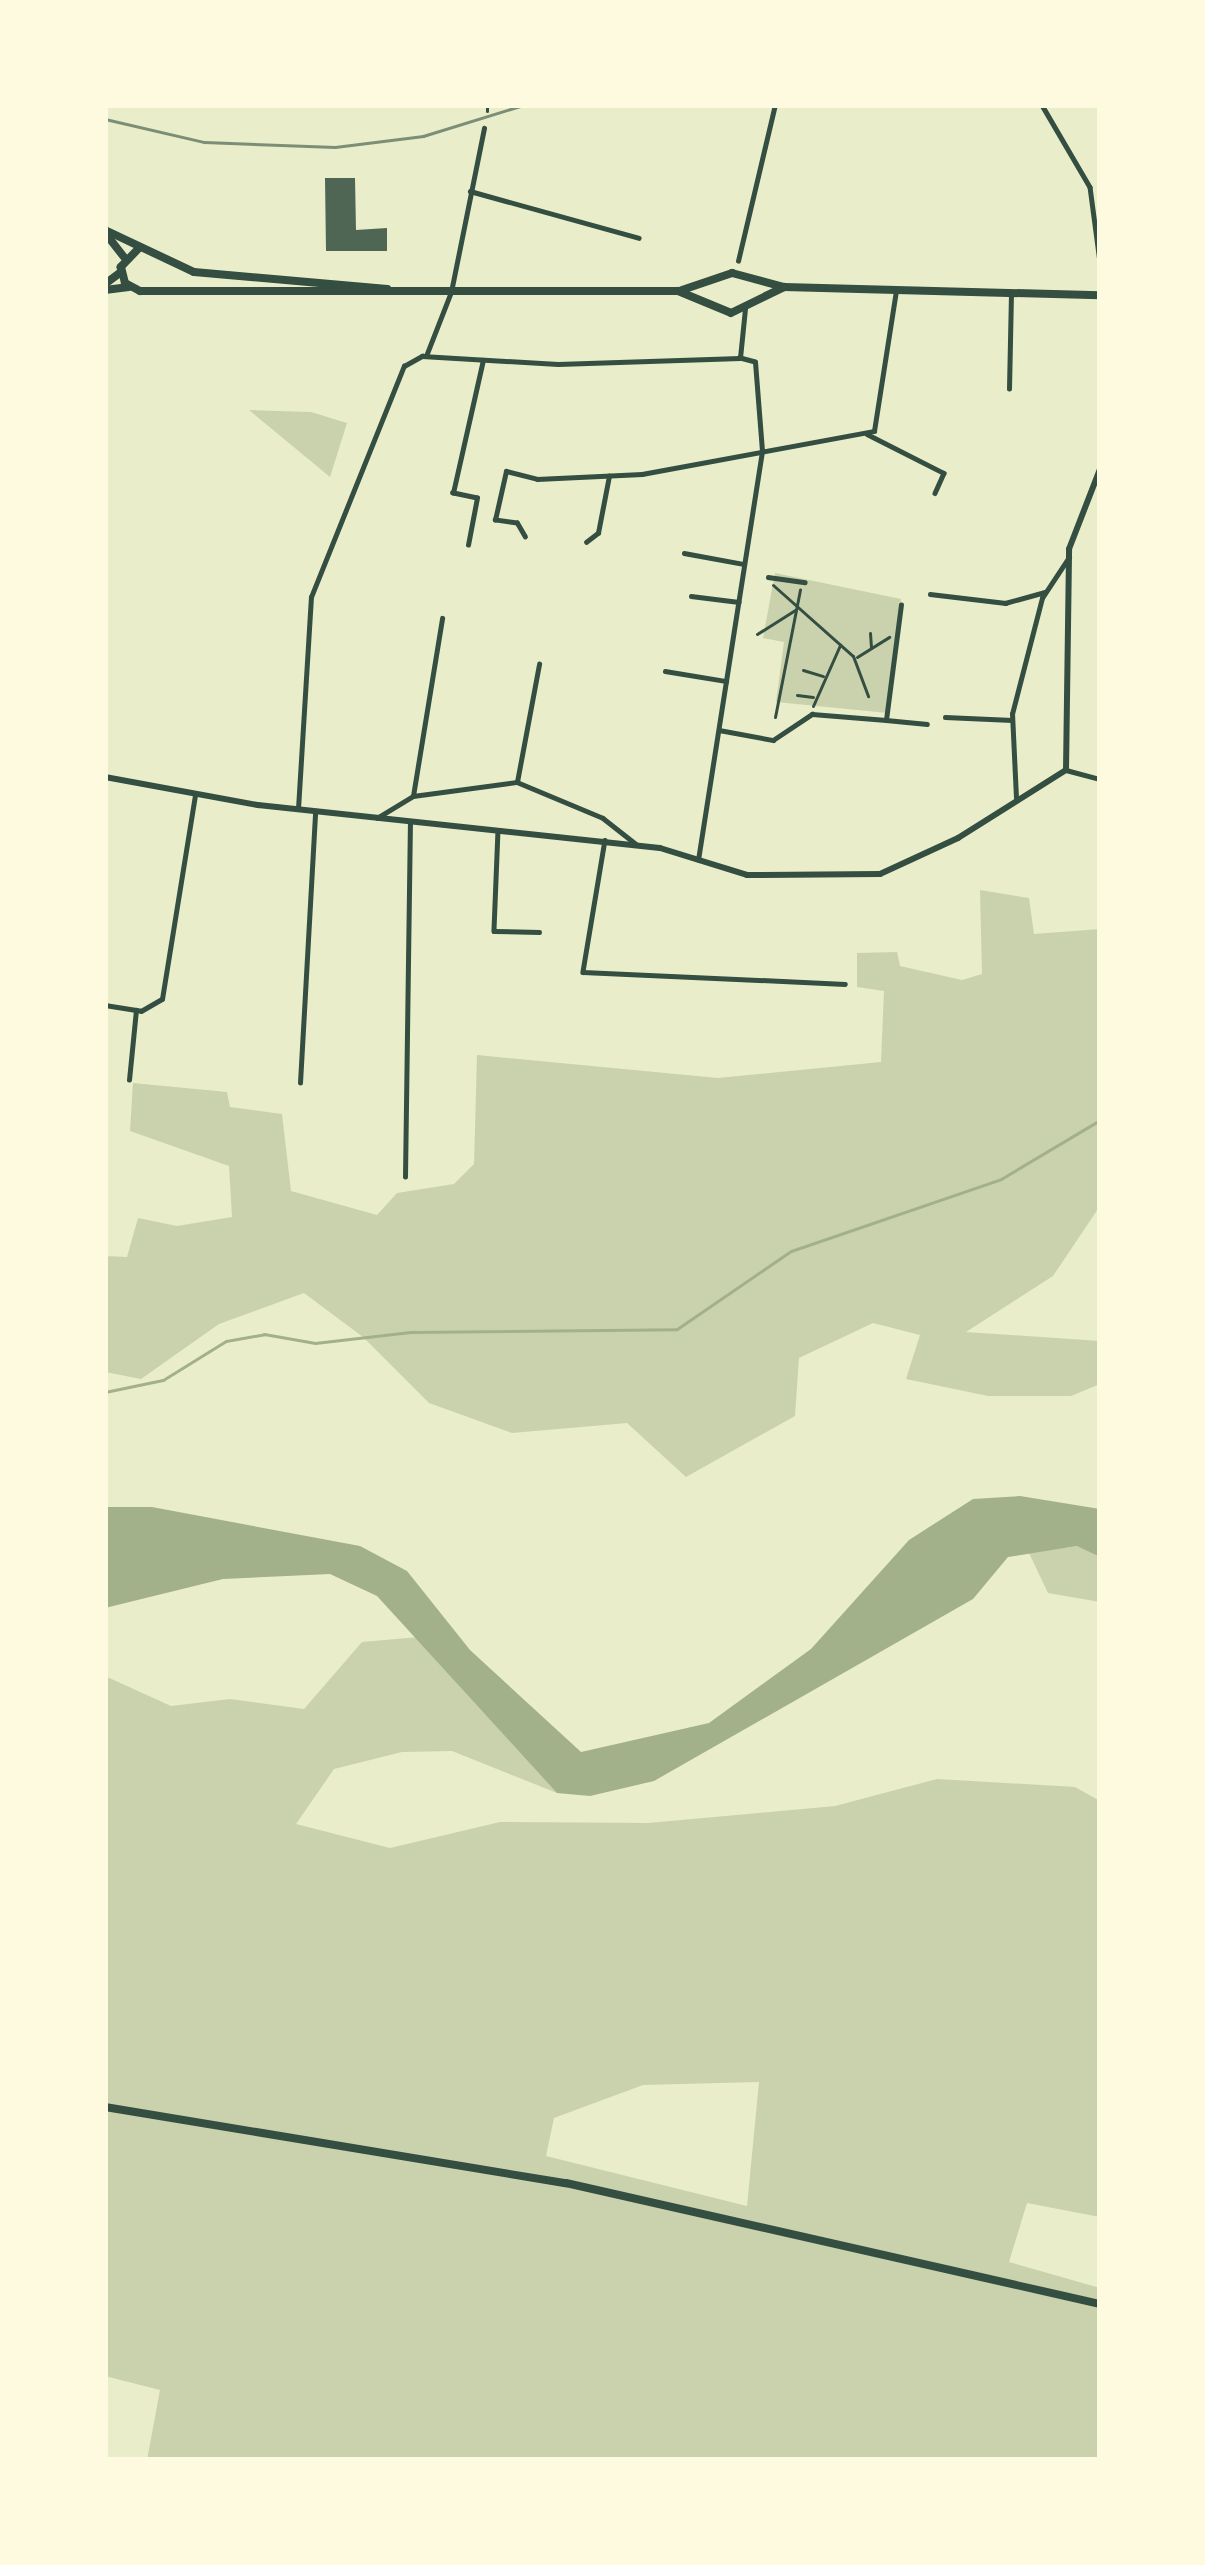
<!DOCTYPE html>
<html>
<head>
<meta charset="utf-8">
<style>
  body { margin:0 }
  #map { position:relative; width:1205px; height:2565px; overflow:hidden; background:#e9edc9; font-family:"Public Sans",sans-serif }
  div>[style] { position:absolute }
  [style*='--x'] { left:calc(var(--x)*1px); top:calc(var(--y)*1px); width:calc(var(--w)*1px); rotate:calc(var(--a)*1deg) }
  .green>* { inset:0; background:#cad2ad }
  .water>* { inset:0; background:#a3b18a }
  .stream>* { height:3px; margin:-1.5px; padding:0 1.5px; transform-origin:1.5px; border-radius:1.5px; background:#a3b18a }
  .building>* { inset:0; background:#4f6655 }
  .path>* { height:3px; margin:-1.5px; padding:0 1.5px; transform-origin:1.5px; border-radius:1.5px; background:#344e41 }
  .service>* { height:3px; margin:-1.5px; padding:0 1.5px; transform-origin:1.5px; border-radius:1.5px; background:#344e41 }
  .minor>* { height:4.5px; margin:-2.25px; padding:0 2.25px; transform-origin:2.25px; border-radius:2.25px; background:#344e41 }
  .tertiary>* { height:6px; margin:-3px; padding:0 3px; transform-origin:3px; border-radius:3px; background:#344e41 }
  .secondary>* { height:8px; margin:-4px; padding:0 4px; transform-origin:4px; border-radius:4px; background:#344e41 }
  .primary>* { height:8px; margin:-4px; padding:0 4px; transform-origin:4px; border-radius:4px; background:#344e41 }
  .rail>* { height:3px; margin:-1.5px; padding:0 1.5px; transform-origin:1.5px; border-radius:1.5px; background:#7c8e77 }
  span { translate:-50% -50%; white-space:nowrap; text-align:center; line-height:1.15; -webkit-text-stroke:10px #fefae0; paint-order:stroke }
  .frame { position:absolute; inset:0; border:108px solid #fefae0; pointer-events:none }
</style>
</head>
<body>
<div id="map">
  <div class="green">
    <div style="clip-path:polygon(249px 410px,311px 412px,347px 423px,330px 477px)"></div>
    <div style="clip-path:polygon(775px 573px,901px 599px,888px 713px,776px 702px,784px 642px,763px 638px)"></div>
    <div style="clip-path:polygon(980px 890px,1029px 898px,1034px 934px,1100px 929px,1100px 1206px,1053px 1276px,966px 1332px,1100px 1341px,1100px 1384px,1071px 1396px,988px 1396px,906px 1379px,920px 1335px,873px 1323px,799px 1358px,795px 1416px,686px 1477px,627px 1423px,512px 1433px,429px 1403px,363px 1337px,304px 1293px,219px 1324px,141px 1379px,105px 1372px,105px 1256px,127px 1257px,138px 1218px,177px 1226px,232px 1217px,229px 1166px,130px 1131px,133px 1083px,227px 1092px,230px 1107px,282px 1114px,291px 1191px,377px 1215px,397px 1193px,454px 1184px,474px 1164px,477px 1055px,718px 1078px,881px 1062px,884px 991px,857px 987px,857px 953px,897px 952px,900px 966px,962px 980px,982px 974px)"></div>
    <div style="clip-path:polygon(1078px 1546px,1100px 1557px,1100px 1602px,1048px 1593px,1029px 1553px)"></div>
    <div style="clip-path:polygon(evenodd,419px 1637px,557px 1793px,452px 1751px,402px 1752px,334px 1769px,296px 1824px,390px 1848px,500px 1822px,648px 1823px,835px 1806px,937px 1779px,1075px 1787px,1100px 1801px,1100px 2217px,1027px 2203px,1009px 2262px,1100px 2288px,1100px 2460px,147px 2460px,160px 2390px,105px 2376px,105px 1676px,171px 1706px,230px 1699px,304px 1709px,362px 1642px,419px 1637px,759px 2082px,747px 2206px,546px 2156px,554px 2118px,643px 2085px,759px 2082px)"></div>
  </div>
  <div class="water">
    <div style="clip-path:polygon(1020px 1496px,1100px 1509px,1100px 1557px,1077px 1546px,1008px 1557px,973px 1599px,654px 1781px,590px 1796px,557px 1793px,377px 1596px,330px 1574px,223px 1579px,105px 1608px,105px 1507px,152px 1507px,360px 1546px,407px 1571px,470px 1650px,581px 1752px,709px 1723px,811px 1649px,909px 1540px,973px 1499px)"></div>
  </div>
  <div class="stream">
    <div style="--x:105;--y:1392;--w:59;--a:-11.7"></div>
    <div style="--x:163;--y:1380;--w:74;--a:-31.8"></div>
    <div style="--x:226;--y:1341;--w:39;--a:-10"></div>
    <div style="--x:264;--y:1334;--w:52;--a:10"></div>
    <div style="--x:315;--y:1343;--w:96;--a:-6.6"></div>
    <div style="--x:410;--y:1332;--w:267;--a:-0.6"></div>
    <div style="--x:677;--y:1329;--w:138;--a:-34.4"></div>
    <div style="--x:791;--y:1251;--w:222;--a:-18.9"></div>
    <div style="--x:1001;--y:1179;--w:115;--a:-30.8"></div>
  </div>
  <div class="building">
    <div style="clip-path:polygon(325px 178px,355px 178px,356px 230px,387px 228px,387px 251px,326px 251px)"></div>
  </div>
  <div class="path">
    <div style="--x:773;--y:585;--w:107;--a:41.6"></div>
    <div style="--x:853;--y:656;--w:43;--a:69.4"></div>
    <div style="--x:870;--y:633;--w:15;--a:86"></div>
    <div style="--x:757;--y:634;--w:45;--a:-32.3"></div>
    <div style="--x:857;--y:657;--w:38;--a:-32"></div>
    <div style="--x:803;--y:670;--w:21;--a:17"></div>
    <div style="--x:797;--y:695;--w:16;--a:7"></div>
    <div style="--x:813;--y:706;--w:67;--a:-66.1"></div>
    <div style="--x:775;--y:717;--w:130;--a:-78.9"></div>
  </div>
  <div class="service">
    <div style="--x:487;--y:111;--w:6;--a:-90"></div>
  </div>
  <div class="minor">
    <div style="--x:1042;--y:105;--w:95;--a:59.7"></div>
    <div style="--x:1090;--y:187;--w:76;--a:82.4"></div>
    <div style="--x:470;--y:191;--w:175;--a:15.5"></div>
    <div style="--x:738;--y:261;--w:160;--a:-76.7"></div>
    <div style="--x:426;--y:356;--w:69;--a:-68.7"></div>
    <div style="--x:451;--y:292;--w:167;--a:-78.6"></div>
    <div style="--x:1009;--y:389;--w:96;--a:-88.8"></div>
    <div style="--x:867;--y:434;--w:86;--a:26.9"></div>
    <div style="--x:944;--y:473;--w:22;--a:114"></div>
    <div style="--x:525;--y:537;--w:16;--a:-120"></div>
    <div style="--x:517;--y:523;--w:22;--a:-172"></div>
    <div style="--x:495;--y:520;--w:50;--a:-77.3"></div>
    <div style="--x:506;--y:471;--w:32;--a:14"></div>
    <div style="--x:537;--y:479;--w:105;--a:-2.7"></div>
    <div style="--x:642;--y:474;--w:236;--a:-10.5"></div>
    <div style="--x:874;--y:431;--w:143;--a:-81.1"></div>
    <div style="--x:586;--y:542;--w:15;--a:-37"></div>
    <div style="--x:598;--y:533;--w:58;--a:-79.1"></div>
    <div style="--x:468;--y:545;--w:48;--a:-79.2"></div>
    <div style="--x:477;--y:498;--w:25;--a:-168"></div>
    <div style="--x:453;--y:493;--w:136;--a:-77.3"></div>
    <div style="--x:684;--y:553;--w:61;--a:10.4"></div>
    <div style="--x:768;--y:577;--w:37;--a:8"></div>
    <div style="--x:930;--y:594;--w:76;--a:6.8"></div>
    <div style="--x:1005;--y:603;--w:41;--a:-15.4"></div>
    <div style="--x:691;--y:596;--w:48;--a:7.1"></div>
    <div style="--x:665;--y:671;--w:62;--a:9.3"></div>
    <div style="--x:945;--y:717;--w:67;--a:2.6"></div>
    <div style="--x:886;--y:720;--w:41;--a:5.6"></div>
    <div style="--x:719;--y:730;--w:55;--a:10.5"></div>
    <div style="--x:773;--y:740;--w:47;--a:-33.7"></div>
    <div style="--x:812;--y:714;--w:74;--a:4.6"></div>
    <div style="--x:886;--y:720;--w:116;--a:-82.6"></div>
    <div style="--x:1066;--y:770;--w:35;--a:15"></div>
    <div style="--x:517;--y:782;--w:120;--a:-79.4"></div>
    <div style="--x:413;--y:796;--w:180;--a:-80.7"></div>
    <div style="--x:1016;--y:798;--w:84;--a:-92.7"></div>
    <div style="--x:1012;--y:714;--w:120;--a:-75.5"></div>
    <div style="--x:1042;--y:598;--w:49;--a:-56.6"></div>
    <div style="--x:298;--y:809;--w:212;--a:-86.5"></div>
    <div style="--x:311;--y:597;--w:249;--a:-68.1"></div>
    <div style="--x:404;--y:366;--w:21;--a:-29"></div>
    <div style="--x:422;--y:356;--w:136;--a:3.4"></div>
    <div style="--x:558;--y:364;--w:182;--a:-1.9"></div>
    <div style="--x:377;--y:818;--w:42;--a:-31.4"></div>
    <div style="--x:413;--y:796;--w:105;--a:-7.7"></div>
    <div style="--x:517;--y:782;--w:93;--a:22.7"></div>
    <div style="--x:603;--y:818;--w:42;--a:38.2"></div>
    <div style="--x:498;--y:830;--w:101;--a:92.3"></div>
    <div style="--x:494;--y:931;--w:45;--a:1.3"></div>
    <div style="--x:605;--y:840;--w:134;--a:99.5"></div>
    <div style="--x:583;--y:972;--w:262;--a:2.6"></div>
    <div style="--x:698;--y:860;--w:414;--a:-81.1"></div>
    <div style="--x:762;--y:451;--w:89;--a:-94.5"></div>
    <div style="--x:755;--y:362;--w:16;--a:-165"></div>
    <div style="--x:740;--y:358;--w:49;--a:-84.2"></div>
    <div style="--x:105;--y:1005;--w:36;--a:9"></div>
    <div style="--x:141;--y:1011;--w:24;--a:-30"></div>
    <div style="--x:162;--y:999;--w:206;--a:-80.8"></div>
    <div style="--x:129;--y:1080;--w:70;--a:-84.3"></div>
    <div style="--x:300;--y:1083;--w:269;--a:-86.8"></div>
    <div style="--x:405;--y:1177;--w:353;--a:-89.2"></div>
  </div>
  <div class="tertiary">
    <div style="--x:105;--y:777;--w:156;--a:10.4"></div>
    <div style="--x:258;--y:805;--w:404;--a:6.1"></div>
    <div style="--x:660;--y:848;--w:91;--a:17.2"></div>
    <div style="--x:747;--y:875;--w:133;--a:-0.4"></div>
    <div style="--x:880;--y:874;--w:86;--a:-24.8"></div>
    <div style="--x:958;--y:838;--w:128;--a:-32.2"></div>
    <div style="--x:1066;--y:770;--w:221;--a:-89.2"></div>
    <div style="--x:1069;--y:549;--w:86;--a:-68.8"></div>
  </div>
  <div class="secondary">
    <div style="--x:105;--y:284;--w:20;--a:-37"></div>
    <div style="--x:105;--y:290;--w:24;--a:-7"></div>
    <div style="--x:105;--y:2107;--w:467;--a:9.4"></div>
    <div style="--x:566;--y:2183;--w:548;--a:12.77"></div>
  </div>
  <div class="primary">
    <div style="--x:105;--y:230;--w:98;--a:25.3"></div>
    <div style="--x:194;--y:272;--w:194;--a:5"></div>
    <div style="--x:106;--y:234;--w:29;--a:52"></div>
    <div style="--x:140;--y:247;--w:28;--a:134"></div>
    <div style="--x:121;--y:267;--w:16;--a:76"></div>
    <div style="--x:125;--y:283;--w:17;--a:28"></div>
    <div style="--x:140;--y:291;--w:538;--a:0"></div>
    <div style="--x:678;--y:291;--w:57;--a:22.5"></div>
    <div style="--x:731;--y:313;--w:59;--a:-26.1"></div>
    <div style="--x:682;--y:290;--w:53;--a:-18.8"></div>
    <div style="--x:732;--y:273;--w:54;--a:15.1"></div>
    <div style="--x:784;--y:287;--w:316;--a:1.5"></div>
  </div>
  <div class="rail">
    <div style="--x:105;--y:119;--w:102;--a:13.1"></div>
    <div style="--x:204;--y:142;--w:131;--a:2.2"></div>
    <div style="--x:335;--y:147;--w:89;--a:-7.1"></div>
    <div style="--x:423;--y:136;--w:105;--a:-17.2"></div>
  </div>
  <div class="frame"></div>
</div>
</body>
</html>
